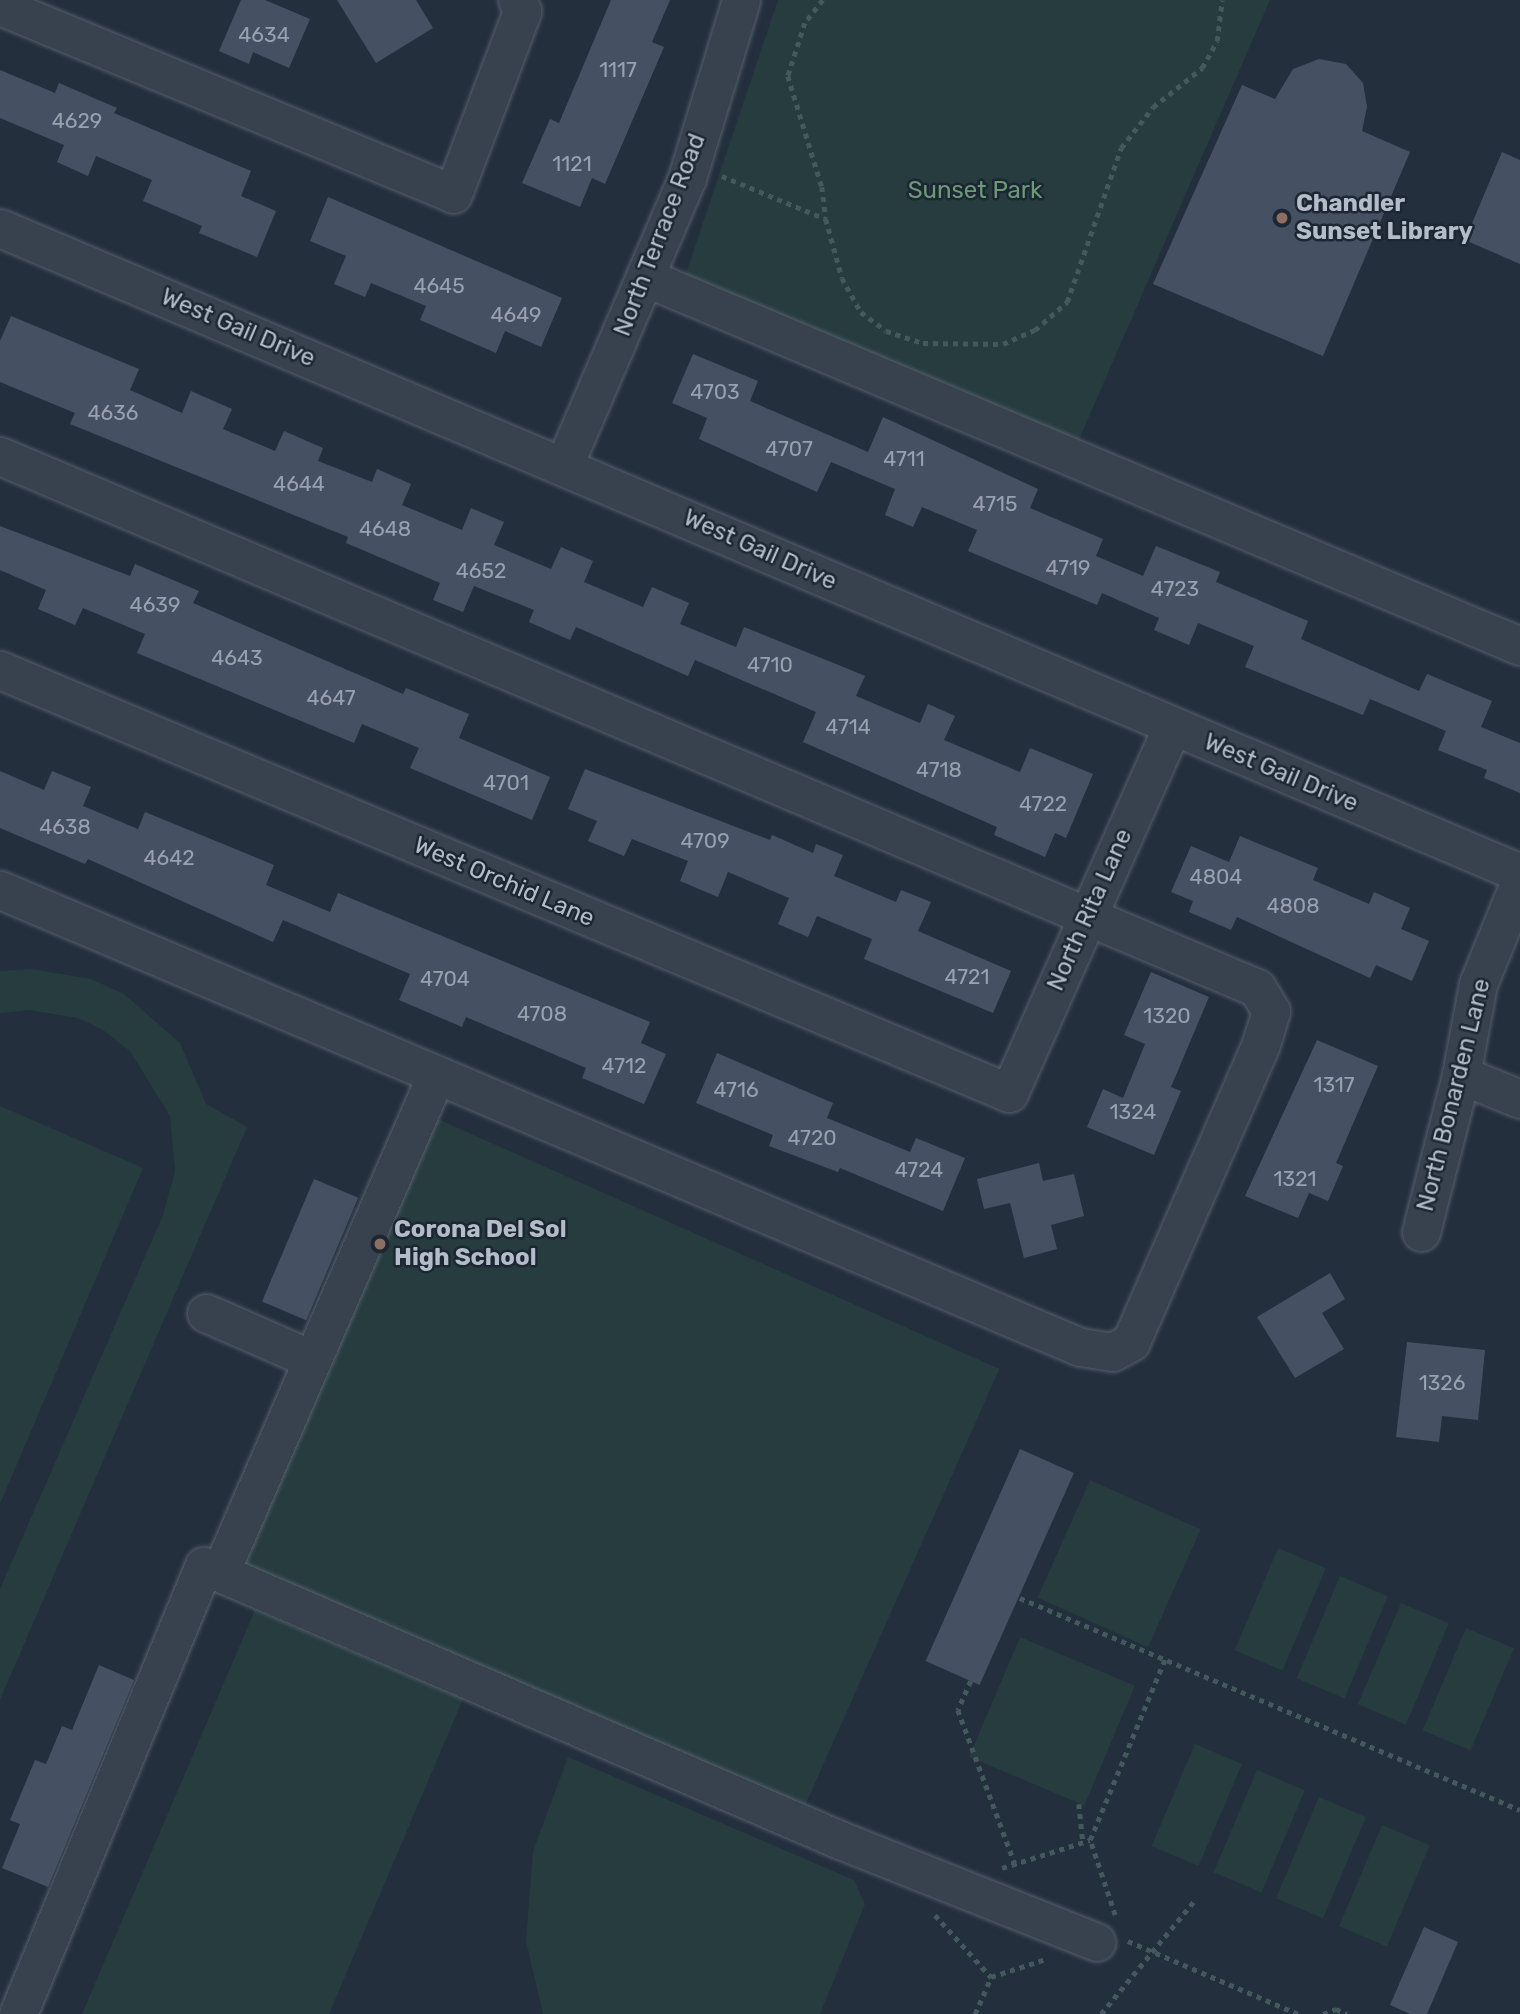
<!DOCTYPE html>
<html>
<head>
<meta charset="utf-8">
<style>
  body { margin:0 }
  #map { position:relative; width:1520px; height:2014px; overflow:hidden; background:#242f3e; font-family:Rubik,sans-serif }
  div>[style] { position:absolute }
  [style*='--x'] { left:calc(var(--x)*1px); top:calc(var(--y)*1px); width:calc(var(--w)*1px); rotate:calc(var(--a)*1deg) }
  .green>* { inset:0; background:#263c3f; transform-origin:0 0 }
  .building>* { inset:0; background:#455162; transform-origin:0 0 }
  .path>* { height:4.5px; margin-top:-2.25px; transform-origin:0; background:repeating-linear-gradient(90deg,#44595c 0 5px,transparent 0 10px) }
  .roads { filter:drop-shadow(0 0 2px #565f6c) drop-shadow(0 0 2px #565f6c) }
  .minor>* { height:37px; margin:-18.5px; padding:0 18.5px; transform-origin:18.5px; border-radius:18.5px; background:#38414e }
  .dots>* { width:19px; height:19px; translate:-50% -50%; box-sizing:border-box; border:4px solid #1d2633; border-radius:50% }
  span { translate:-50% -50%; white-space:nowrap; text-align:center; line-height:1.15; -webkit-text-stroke:5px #1d2633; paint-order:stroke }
  .number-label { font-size:21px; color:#98a1af }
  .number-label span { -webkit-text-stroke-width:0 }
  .park-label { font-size:24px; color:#6b9a76 }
  .poi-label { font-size:24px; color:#b4bcc9; font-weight:700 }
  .left { translate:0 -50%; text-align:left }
  .street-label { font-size:24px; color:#b4bcc9 }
</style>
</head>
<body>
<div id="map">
  <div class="green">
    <div style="clip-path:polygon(778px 0,1270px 0,1078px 442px,685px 276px)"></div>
    <div style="clip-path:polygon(31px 969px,91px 979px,124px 994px,180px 1043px,206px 1104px,247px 1127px,0 1700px,0 1589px,163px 1215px,175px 1171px,170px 1116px,130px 1051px,103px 1030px,78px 1018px,30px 1010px,0 1013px,0 971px)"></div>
    <div style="clip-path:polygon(0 1106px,143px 1168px,0 1504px)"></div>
    <div style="left:422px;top:1112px;width:632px;height:486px;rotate:24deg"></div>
    <div style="left:1090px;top:1480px;width:121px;height:129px;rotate:24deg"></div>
    <div style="left:1278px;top:1548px;width:52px;height:111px;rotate:23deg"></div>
    <div style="left:1340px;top:1576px;width:52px;height:111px;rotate:23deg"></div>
    <div style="left:1401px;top:1603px;width:52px;height:110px;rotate:23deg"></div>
    <div style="clip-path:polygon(255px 1610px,463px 1699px,329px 2014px,82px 2014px)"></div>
    <div style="left:1466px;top:1628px;width:52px;height:111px;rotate:23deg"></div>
    <div style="left:1020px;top:1637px;width:125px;height:130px;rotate:23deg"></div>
    <div style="left:1195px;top:1744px;width:51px;height:111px;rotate:23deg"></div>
    <div style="clip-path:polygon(568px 1757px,854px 1880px,865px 1904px,820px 2014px,543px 2014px,526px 1941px,533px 1851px)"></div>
    <div style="left:1257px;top:1770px;width:52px;height:111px;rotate:23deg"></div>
    <div style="left:1319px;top:1797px;width:51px;height:110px;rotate:23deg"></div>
    <div style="left:1382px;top:1825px;width:52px;height:110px;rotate:23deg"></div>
  </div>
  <div class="building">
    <div style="clip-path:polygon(241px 0,265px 0,310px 19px,289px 68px,253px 52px,249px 64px,219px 51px)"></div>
    <div style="clip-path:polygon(337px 0,416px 0,433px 28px,376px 63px)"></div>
    <div style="clip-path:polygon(611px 0,670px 0,652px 42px,664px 47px,605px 184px,592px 178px,580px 207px,522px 183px,550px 119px,559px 123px)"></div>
    <div style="clip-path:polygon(1319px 59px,1346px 64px,1363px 83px,1367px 107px,1362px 131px,1410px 152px,1323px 356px,1153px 284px,1242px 85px,1275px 99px,1293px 69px)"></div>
    <div style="clip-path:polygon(0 70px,55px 93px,59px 83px,117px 108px,114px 113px,251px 171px,241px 196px,276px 211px,257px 257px,199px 233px,202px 226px,143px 201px,152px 180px,96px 156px,88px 176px,57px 162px,64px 145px,0 118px)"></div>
    <div style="clip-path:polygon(1502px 152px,1520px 160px,1520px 264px,1465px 240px)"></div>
    <div style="clip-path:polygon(328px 197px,562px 298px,541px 347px,505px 331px,496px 353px,420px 320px,426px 306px,371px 283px,365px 297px,334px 284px,346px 256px,310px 241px)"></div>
    <div style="clip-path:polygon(11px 316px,139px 369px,130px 390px,182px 413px,191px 391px,232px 409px,223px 429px,275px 451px,284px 431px,323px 448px,318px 461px,372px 482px,377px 469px,411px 484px,402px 505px,462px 530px,471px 508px,504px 522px,494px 545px,551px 569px,561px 547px,593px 561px,584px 582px,643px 607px,652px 587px,689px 603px,680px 624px,736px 647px,744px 627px,836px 664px,865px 676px,856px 696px,920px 723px,928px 704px,955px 716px,944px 740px,1020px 772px,1030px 748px,1093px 774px,1066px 838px,1055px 833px,1045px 857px,994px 835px,997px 827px,803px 742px,816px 712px,695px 660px,688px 676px,576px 627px,570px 640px,529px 622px,534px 610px,474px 586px,463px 612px,433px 600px,440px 583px,346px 543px,348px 537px,70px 424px,75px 413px,0 382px,0 341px)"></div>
    <div style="clip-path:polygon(693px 354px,758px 381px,750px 401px,868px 452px,883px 417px,1038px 489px,1030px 508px,1103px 539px,1096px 556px,1143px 576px,1156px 546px,1220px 572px,1216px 582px,1308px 621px,1301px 639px,1419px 691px,1427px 674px,1492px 701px,1481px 727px,1520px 743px,1520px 793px,1484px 778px,1487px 770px,1438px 750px,1446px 731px,1370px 699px,1363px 715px,1245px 667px,1254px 646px,1198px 623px,1189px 645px,1154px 630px,1159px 618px,1102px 593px,1097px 605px,968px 551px,977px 530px,922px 507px,913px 527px,885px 515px,895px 489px,831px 462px,817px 492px,699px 439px,707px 418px,672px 403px)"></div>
    <div style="clip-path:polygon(0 526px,130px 576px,135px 564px,199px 591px,193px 603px,403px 694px,406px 688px,469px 714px,459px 738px,550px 777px,532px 820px,410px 768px,419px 748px,362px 724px,354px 743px,137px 653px,145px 634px,83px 608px,75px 625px,38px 609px,46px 590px,0 570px)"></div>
    <div style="clip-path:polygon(585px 769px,770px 840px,772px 835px,813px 853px,816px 844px,843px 855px,834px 876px,896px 902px,901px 890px,931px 902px,918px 931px,1011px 971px,993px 1013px,864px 959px,872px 939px,817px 916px,808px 937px,778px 924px,789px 898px,728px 872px,718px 897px,680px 881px,688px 861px,632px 839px,624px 856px,588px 841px,597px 821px,568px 809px)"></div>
    <div style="clip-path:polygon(0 771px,44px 790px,52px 771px,91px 787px,83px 806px,138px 829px,145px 812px,274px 865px,266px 885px,330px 912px,338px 893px,650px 1022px,641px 1043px,666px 1054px,644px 1104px,582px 1078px,586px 1068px,466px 1017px,462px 1027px,399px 1000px,410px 974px,283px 920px,273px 942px,88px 859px,85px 864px,0 828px)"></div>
    <div style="clip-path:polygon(1240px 836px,1318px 868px,1313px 880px,1369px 904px,1374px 892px,1410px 908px,1401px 929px,1429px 941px,1412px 981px,1376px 965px,1370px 978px,1237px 917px,1231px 930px,1189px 912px,1193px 901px,1171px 892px,1191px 846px,1229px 862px)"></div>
    <div style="clip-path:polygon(1151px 972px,1209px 997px,1171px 1087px,1181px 1091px,1154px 1155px,1087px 1127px,1103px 1089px,1123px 1098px,1145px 1044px,1124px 1035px)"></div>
    <div style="clip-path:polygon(1317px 1040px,1378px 1066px,1336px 1163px,1343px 1166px,1328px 1201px,1309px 1193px,1298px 1218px,1245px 1196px)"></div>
    <div style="clip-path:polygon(717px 1053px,833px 1103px,827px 1118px,910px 1152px,916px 1138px,965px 1158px,943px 1211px,840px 1168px,838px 1172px,769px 1146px,773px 1135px,696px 1103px)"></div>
    <div style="clip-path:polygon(1039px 1163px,1043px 1181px,1074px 1174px,1084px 1216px,1051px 1225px,1057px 1249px,1024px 1258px,1010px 1203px,984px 1209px,977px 1179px)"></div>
    <div style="left:314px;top:1179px;width:48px;height:133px;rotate:23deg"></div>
    <div style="clip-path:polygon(1330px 1273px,1345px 1299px,1322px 1313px,1344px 1349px,1295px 1378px,1257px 1317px)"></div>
    <div style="clip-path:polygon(1407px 1342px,1485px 1350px,1478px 1420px,1442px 1416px,1439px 1442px,1396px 1437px)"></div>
    <div style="left:1020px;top:1449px;width:59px;height:232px;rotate:24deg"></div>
    <div style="clip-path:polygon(99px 1665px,134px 1680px,48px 1887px,2px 1868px,20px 1824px,10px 1820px,35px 1760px,46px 1764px,62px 1726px,72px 1730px)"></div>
    <div style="clip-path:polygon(1424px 1927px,1458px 1942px,1427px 2014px,1410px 2014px,1390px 2005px)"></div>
  </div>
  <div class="path">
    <div style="--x:823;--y:0;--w:29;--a:128"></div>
    <div style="--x:805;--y:23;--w:56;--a:107.8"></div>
    <div style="--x:788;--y:76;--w:116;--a:73"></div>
    <div style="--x:822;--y:187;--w:31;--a:83"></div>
    <div style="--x:722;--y:176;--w:113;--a:22.5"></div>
    <div style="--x:826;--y:219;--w:61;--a:74.8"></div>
    <div style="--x:842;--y:278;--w:39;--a:61"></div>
    <div style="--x:861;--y:312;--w:31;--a:37"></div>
    <div style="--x:886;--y:331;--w:39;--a:18"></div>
    <div style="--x:923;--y:343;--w:80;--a:0.7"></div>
    <div style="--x:1003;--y:344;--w:35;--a:-24"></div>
    <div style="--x:1035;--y:330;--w:43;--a:-41.2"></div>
    <div style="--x:1067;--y:302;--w:163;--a:-70.7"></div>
    <div style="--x:1121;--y:148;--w:52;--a:-52"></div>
    <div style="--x:1153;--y:107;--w:63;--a:-38.5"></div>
    <div style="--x:1202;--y:68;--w:31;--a:-61"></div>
    <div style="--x:1217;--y:41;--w:41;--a:-83"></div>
    <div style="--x:1020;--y:1598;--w:543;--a:22.98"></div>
    <div style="--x:971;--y:1681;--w:32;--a:114"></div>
    <div style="--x:958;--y:1710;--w:164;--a:69.7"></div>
    <div style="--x:1079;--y:1804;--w:38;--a:84"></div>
    <div style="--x:1002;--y:1868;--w:92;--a:-17.7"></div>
    <div style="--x:935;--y:1915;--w:84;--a:47.9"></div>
    <div style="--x:1115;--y:1915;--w:79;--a:-108.4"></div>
    <div style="--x:1090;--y:1840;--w:196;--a:-67.5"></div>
    <div style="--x:1128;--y:1941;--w:185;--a:23.2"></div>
    <div style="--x:975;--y:2014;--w:40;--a:-66.6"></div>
    <div style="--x:991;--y:1977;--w:58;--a:-18.1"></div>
    <div style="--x:1101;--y:2014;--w:148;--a:-50.5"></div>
    <div style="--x:1323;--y:2014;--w:14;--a:-21"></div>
    <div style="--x:1336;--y:2009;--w:12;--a:24"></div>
  </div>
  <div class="roads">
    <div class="minor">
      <div style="--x:0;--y:6;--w:490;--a:22.5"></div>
      <div style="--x:453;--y:194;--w:196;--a:-69.3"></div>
      <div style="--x:522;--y:11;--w:12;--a:-114"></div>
      <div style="--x:0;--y:228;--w:1651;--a:22.99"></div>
      <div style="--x:647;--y:278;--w:947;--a:22.86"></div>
      <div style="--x:0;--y:456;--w:1365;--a:22.94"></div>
      <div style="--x:1257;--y:988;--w:27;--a:59"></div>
      <div style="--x:1271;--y:1011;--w:34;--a:107"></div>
      <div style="--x:1261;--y:1044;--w:325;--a:113.6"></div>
      <div style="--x:1131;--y:1342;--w:21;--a:152"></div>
      <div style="--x:1112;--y:1352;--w:32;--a:-171"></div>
      <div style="--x:1080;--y:1347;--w:1173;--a:-157.06"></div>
      <div style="--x:564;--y:465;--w:312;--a:-66.8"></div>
      <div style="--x:687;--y:178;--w:186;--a:-73.1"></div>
      <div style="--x:0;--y:670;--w:1094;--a:22.74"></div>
      <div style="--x:1009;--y:1093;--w:401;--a:-66"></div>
      <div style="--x:1461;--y:1075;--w:64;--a:22.1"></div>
      <div style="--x:1421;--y:1232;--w:162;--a:-75.7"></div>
      <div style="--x:1461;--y:1075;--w:93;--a:-79.4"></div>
      <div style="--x:1478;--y:984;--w:111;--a:-67.8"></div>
      <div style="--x:206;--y:1313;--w:115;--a:23.7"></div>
      <div style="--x:220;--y:1573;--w:543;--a:-66.55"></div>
      <div style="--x:18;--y:2014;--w:485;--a:-67.5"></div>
      <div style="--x:204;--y:1566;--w:693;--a:23.31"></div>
      <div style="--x:840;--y:1840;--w:276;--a:21.7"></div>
    </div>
  </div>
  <div class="dots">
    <div style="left:1282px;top:218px;background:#8d6e63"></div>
    <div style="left:380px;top:1244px;background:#8d6e63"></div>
  </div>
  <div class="number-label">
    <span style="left:264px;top:35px">4634</span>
    <span style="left:618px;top:70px">1117</span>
    <span style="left:77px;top:121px">4629</span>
    <span style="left:572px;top:164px">1121</span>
    <span style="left:439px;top:286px">4645</span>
    <span style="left:516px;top:315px">4649</span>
    <span style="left:715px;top:392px">4703</span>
    <span style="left:113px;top:413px">4636</span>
    <span style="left:789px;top:449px">4707</span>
    <span style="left:904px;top:459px">4711</span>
    <span style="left:299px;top:484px">4644</span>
    <span style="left:995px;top:504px">4715</span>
    <span style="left:385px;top:529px">4648</span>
    <span style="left:1068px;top:568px">4719</span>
    <span style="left:481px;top:571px">4652</span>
    <span style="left:1175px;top:589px">4723</span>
    <span style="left:155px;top:605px">4639</span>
    <span style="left:237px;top:658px">4643</span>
    <span style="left:770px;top:665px">4710</span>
    <span style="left:331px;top:698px">4647</span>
    <span style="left:848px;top:727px">4714</span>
    <span style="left:939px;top:770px">4718</span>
    <span style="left:506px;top:783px">4701</span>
    <span style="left:1043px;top:804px">4722</span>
    <span style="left:65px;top:827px">4638</span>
    <span style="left:705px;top:841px">4709</span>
    <span style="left:169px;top:858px">4642</span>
    <span style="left:1216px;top:877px">4804</span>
    <span style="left:1293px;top:906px">4808</span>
    <span style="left:967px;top:977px">4721</span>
    <span style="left:445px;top:979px">4704</span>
    <span style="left:542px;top:1014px">4708</span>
    <span style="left:1167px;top:1016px">1320</span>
    <span style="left:624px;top:1066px">4712</span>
    <span style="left:1334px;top:1085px">1317</span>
    <span style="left:736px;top:1090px">4716</span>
    <span style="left:1133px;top:1112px">1324</span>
    <span style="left:812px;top:1138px">4720</span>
    <span style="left:919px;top:1170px">4724</span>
    <span style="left:1295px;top:1179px">1321</span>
    <span style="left:1442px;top:1383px">1326</span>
  </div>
  <div class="park-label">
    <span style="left:975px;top:191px">Sunset Park</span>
  </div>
  <div class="poi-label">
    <span class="left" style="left:1296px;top:218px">Chandler<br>Sunset Library</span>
    <span class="left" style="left:394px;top:1244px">Corona Del Sol<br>High School</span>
  </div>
  <div class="street-label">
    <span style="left:660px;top:235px;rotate:-69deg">North Terrace Road</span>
    <span style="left:238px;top:328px;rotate:23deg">West Gail Drive</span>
    <span style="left:760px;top:550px;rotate:24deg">West Gail Drive</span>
    <span style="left:1281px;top:773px;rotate:23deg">West Gail Drive</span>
    <span style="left:504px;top:882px;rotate:23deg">West Orchid Lane</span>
    <span style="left:1090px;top:910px;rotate:-66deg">North Rita Lane</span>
    <span style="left:1454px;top:1095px;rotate:-76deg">North Bonarden Lane</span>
  </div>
</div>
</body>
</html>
